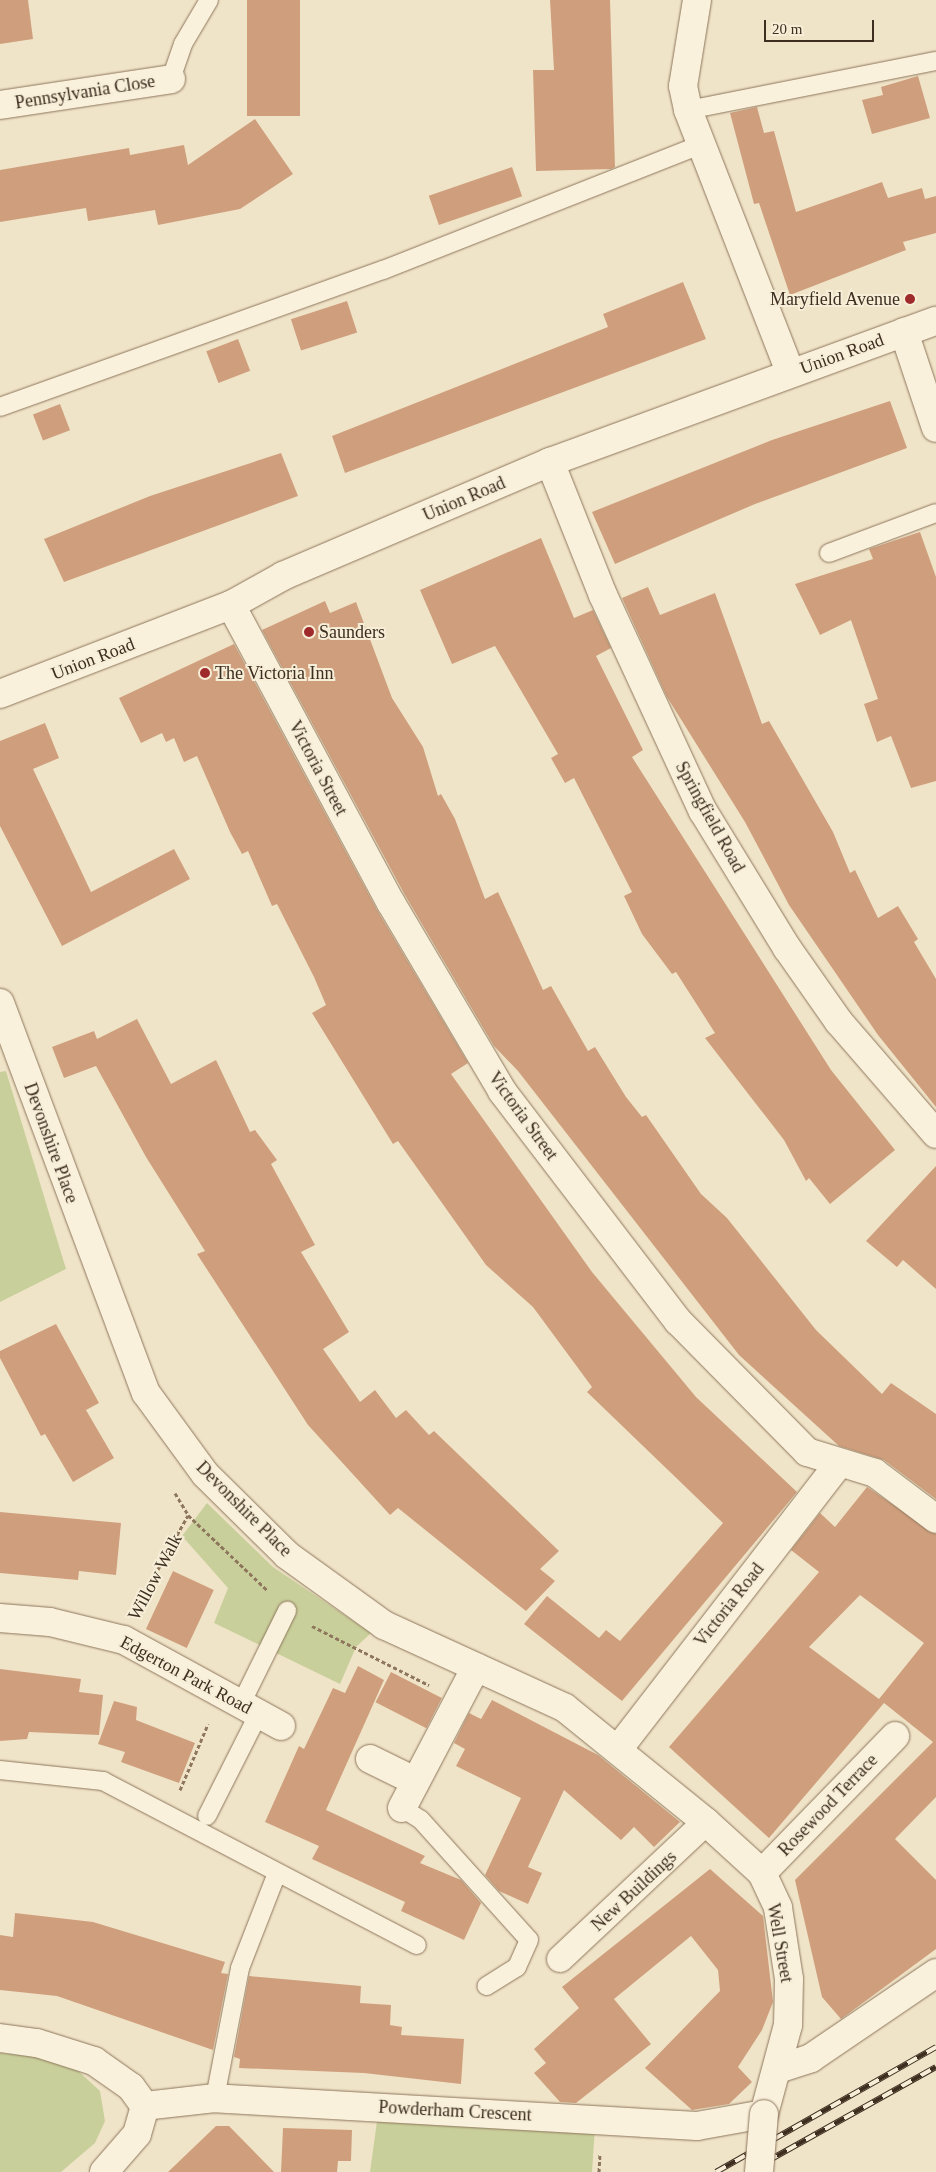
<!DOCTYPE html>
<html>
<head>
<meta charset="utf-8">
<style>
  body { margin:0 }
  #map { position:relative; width:936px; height:2172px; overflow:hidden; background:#f0e4c8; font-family:"Times New Roman",serif }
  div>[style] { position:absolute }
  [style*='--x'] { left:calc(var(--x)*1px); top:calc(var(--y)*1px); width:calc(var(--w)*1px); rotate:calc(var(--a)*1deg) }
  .green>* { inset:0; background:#c9cf9b }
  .building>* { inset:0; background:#cf9f7d; transform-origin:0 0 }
  .path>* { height:3px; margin-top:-1.5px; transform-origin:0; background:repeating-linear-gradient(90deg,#8d765c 0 4px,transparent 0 6.5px) }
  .roads { filter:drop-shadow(0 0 1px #8d765c) drop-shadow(0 0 1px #8d765c) }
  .service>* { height:18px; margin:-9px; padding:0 9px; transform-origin:9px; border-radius:9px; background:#faf1dc }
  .pedestrian>* { height:26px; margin:-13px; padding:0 13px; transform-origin:13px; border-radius:13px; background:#faf1dc }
  .minor>* { height:28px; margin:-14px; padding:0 14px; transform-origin:14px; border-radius:14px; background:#faf1dc }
  .tertiary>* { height:28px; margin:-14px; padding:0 14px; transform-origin:14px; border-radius:14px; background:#faf1dc }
  .rail>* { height:5.5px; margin-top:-2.75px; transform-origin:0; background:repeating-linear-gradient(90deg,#f7eed8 0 11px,#3d2e20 0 22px); box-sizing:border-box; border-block:1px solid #3d2e20 }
  .bridges { filter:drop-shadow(0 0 1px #8d765c) drop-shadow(0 0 1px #8d765c) }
  .minor-bridge>* { height:28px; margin:-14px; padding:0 14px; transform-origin:14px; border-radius:14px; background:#faf1dc }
  .dots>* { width:14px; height:14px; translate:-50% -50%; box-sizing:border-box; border:2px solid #f7eed8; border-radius:50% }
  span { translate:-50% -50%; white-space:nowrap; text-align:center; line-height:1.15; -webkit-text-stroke:4px #f7eed8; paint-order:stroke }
  .street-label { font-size:18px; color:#3d2e20 }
  .poi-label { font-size:18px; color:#3d2e20 }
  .right { translate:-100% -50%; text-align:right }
  .left { translate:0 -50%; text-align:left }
  .scale { position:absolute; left:764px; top:20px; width:110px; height:22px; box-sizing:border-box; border:2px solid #3d2e20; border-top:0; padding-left:6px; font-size:15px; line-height:18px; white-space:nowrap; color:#3d2e20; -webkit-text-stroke:4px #f7eed8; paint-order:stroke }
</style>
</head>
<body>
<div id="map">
  <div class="green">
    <div style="clip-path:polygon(6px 1071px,66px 1269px,0 1302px,0 1072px)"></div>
    <div style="clip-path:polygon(207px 1503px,273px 1567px,371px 1633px,356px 1647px,340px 1684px,214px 1623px,228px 1588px,182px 1536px)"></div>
    <div style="clip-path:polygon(0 2053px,47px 2058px,75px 2068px,100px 2091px,105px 2121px,95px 2143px,61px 2172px,0 2172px)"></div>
    <div style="clip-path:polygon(377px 2121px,595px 2127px,592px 2172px,370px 2172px)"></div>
  </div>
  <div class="building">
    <div style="clip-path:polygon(0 0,28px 0,33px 39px,0 44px)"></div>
    <div style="left:247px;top:0;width:53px;height:116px"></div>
    <div style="clip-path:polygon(550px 0,610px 0,615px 167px,611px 169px,536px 171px,533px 70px,554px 70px)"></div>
    <div style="clip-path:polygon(918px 76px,930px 118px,872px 134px,862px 100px,883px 95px,881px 87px)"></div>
    <div style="clip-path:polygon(757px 107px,764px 133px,774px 131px,796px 212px,882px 182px,888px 198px,922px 188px,925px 199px,936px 196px,936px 233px,903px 242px,906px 250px,790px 295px,759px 203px,754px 204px,730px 113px)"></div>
    <div style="clip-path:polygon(255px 119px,293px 174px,240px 209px,158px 225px,155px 210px,88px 221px,86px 208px,0 222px,0 170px,129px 148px,130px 155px,184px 145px,188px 165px)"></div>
    <div style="left:512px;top:167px;width:31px;height:88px;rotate:71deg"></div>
    <div style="clip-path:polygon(683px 282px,706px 339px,345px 473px,332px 436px,608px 327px,603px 314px)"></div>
    <div style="left:347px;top:301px;width:33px;height:59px;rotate:72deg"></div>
    <div style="left:238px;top:339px;width:34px;height:34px;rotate:69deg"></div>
    <div style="clip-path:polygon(890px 401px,907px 448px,755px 504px,615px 564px,592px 512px,772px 440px)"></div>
    <div style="left:60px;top:404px;width:28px;height:29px;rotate:69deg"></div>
    <div style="clip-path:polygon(281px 453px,298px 496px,64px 582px,44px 539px,150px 496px)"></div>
    <div style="clip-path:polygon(920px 532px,936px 577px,936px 781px,911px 788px,891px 736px,877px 742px,864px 704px,878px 699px,851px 620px,820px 635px,795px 584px,873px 559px,869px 549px)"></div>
    <div style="clip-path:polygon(541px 538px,574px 618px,593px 610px,611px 648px,596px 656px,643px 750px,632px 757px,831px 1070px,895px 1150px,830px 1204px,809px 1178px,806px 1181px,784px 1140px,705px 1038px,715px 1033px,676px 972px,672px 974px,642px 934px,624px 896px,632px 892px,574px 778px,565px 783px,551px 758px,558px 754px,495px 646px,452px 664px,420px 590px)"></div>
    <div style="clip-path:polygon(648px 587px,660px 615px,715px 593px,762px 724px,769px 721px,833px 832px,850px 873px,855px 870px,878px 918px,898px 906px,918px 939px,914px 942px,936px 979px,936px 1107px,878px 1035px,789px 905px,745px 822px,667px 697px,622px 598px)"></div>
    <div style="clip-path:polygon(325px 601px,330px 613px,356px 602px,392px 698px,423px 747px,438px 796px,441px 794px,455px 819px,485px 899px,498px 892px,543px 990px,551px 986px,588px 1051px,595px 1047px,626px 1097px,642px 1117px,646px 1115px,701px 1194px,727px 1218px,816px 1330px,882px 1394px,891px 1383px,936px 1414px,936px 1499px,884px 1460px,839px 1446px,739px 1355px,518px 1071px,494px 1046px,405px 895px,262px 630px)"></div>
    <div style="clip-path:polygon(234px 644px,377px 910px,468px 1063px,451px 1074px,592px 1272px,696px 1397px,797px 1492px,622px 1701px,524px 1624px,547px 1596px,599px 1638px,606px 1630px,620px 1641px,723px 1523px,587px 1392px,592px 1387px,533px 1307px,486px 1265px,398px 1141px,393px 1144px,312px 1013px,326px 1005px,314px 977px,277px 904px,272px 906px,248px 851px,242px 854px,230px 832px,197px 756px,184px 762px,174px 738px,166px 742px,162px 733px,141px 743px,119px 698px)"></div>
    <div style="clip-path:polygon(45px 723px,59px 758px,33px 769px,91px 892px,174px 849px,190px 879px,62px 946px,0 826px,0 741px)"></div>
    <div style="clip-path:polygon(137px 1019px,171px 1084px,216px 1060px,250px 1132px,255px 1130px,277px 1160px,271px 1164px,315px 1245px,301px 1252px,349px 1332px,323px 1349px,360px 1402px,375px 1390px,396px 1418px,406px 1410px,429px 1435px,434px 1431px,559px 1551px,540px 1569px,555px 1581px,526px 1611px,398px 1508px,390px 1515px,308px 1425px,197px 1254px,205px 1251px,146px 1157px,96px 1066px,64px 1078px,52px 1047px,94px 1031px,97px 1039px)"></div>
    <div style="clip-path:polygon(936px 1166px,936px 1289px,903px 1260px,897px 1267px,866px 1241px)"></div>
    <div style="clip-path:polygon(56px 1324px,99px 1403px,86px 1410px,114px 1458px,73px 1482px,45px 1434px,41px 1436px,0 1358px,0 1351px)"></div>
    <div style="clip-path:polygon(evenodd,867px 1487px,936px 1534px,936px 1797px,895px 1839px,936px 1880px,936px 1949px,841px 2019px,822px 1997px,795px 1880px,933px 1742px,884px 1703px,769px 1838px,669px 1747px,819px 1572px,791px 1550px,820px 1513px,835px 1527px,867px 1487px,860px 1595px,924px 1643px,879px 1699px,809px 1647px,860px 1595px)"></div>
    <div style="clip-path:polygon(0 1512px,121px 1523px,116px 1575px,79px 1571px,78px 1580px,0 1573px)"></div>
    <div style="left:173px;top:1571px;width:45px;height:64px;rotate:25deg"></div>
    <div style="clip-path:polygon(358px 1666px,384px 1680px,326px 1810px,425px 1856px,420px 1863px,461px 1880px,481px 1903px,464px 1940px,401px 1911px,405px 1902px,312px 1859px,319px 1846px,265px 1822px,299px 1746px,304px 1749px,333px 1688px,345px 1693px)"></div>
    <div style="clip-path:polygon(0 1669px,81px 1679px,79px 1692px,103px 1695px,99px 1735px,29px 1732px,27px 1739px,0 1741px)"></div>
    <div style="left:391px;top:1672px;width:57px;height:34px;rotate:27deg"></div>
    <div style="clip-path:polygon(492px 1700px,598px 1755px,680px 1822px,654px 1847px,634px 1827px,621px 1840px,564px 1790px,528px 1867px,542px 1873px,528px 1904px,499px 1891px,485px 1875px,521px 1798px,456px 1766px,465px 1749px,454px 1743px,469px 1713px,481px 1719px)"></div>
    <div style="clip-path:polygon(114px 1701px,137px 1707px,136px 1720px,195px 1743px,179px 1783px,121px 1762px,125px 1752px,98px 1744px)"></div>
    <div style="clip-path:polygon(710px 1869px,763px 1916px,773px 2002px,762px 2030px,738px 2067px,752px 2082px,729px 2104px,692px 2110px,645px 2068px,720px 1991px,718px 1970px,691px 1936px,614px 1999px,651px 2044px,576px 2103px,560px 2102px,534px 2073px,546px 2063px,534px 2049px,579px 2008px,562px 1987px)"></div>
    <div style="clip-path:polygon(15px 1913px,93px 1922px,225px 1962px,221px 1973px,228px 1974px,213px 2050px,57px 1996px,0 1990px,0 1935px,13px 1937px)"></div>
    <div style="clip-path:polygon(249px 1976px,361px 1986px,360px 2003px,391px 2005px,390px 2025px,402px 2027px,401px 2035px,464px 2039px,461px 2084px,364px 2073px,239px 2068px,240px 2059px,234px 2057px)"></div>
    <div style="clip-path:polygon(216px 2126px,229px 2126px,274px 2172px,168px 2172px)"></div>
    <div style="clip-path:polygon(283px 2128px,352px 2130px,351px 2161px,338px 2161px,337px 2172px,281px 2172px)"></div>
  </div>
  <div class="path">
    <div style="--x:175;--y:1493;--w:26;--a:59"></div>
    <div style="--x:188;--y:1515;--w:110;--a:43.5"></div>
    <div style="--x:136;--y:1609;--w:107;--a:-61"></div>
    <div style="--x:312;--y:1626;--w:131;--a:26.8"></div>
    <div style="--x:180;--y:1790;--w:72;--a:-67"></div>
    <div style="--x:599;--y:2172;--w:18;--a:-87"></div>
  </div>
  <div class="roads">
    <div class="service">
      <div style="--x:171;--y:79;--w:37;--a:-71"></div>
      <div style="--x:183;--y:44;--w:51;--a:-59.4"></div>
      <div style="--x:688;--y:110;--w:253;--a:-11.2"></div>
      <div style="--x:0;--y:407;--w:407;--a:-19.7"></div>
      <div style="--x:383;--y:270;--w:341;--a:-21.5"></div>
      <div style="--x:829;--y:553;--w:114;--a:-20.5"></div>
      <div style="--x:242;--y:1702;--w:102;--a:-63.7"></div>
      <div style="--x:0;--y:1770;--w:104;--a:6.1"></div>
      <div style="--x:103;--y:1781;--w:354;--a:27.6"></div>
      <div style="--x:402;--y:1808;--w:22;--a:32"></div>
      <div style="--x:421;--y:1820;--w:161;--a:48"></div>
      <div style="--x:529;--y:1940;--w:30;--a:114"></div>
      <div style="--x:517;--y:1967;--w:36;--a:148"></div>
      <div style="--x:207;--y:1816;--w:115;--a:-63.2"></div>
      <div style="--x:215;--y:2098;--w:132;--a:-79.1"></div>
      <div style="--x:240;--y:1968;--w:102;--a:-68.7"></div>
    </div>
    <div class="pedestrian">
      <div style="--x:560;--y:1959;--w:200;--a:-43.2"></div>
    </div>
    <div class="minor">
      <div style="--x:697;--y:0;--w:87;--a:99.2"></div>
      <div style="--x:683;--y:86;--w:25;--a:78"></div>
      <div style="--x:688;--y:110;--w:281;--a:68.7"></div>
      <div style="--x:0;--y:105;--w:173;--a:-8.6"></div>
      <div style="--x:904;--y:332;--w:101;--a:71.6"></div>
      <div style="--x:550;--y:462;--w:143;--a:68.3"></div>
      <div style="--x:603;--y:595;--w:238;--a:65.2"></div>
      <div style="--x:703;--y:811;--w:161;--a:58.5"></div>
      <div style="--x:787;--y:948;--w:90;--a:54.9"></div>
      <div style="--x:839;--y:1022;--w:148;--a:49.1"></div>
      <div style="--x:231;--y:605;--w:338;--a:61.8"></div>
      <div style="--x:391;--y:903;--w:218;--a:59.4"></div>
      <div style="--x:502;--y:1091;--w:290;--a:52.6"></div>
      <div style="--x:678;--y:1321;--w:184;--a:45.4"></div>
      <div style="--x:807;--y:1452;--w:71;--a:17.2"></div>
      <div style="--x:875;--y:1473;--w:76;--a:37"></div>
      <div style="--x:0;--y:1003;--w:416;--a:69.5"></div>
      <div style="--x:146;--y:1393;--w:100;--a:53.9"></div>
      <div style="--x:205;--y:1474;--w:115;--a:44.6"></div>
      <div style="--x:287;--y:1555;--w:120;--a:35.8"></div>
      <div style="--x:384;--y:1625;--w:199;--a:24.6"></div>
      <div style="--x:565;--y:1708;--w:181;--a:39"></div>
      <div style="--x:706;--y:1822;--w:76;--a:42.3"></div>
      <div style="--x:762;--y:1873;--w:38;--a:65"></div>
      <div style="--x:778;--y:1908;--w:72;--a:81.2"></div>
      <div style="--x:789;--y:1979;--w:46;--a:91.2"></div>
      <div style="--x:788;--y:2025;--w:92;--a:105.1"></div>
      <div style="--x:764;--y:2114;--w:68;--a:169.8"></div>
      <div style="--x:697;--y:2126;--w:483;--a:-176.7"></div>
      <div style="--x:215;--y:2098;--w:70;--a:173.5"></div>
      <div style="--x:0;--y:1618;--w:50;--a:4.6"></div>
      <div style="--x:50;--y:1622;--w:76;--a:13.7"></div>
      <div style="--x:124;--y:1640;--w:179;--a:28.7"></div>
      <div style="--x:619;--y:1748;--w:360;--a:-52.3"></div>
      <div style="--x:370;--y:1759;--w:50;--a:26.1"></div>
      <div style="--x:402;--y:1808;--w:159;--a:-62.3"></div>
      <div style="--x:762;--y:1873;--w:191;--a:-45.8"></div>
      <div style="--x:0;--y:2038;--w:37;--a:8"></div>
      <div style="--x:37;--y:2043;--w:60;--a:17.5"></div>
      <div style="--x:94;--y:2061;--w:45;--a:35.1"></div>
      <div style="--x:131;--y:2087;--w:24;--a:54"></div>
      <div style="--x:778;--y:2069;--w:35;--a:-18"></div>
      <div style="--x:811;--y:2058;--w:151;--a:-34.2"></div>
      <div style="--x:104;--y:2172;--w:50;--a:-49"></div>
      <div style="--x:137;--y:2134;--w:29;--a:-74"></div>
    </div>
    <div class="tertiary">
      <div style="--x:0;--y:694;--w:248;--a:-21.1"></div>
      <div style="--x:231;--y:605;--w:60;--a:-29.1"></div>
      <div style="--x:283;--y:576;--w:290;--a:-23.1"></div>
      <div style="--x:550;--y:462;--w:411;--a:-20.1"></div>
    </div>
  </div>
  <div class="rail">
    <div style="--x:716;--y:2172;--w:253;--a:-29.6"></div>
    <div style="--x:748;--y:2172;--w:215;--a:-29.2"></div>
  </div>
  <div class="bridges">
    <div class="minor-bridge">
      <div style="--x:759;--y:2172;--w:58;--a:-85.1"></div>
    </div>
  </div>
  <div class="dots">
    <div style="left:910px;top:299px;background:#9e2a2b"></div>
    <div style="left:309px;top:632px;background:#9e2a2b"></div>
    <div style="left:205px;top:673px;background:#9e2a2b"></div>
  </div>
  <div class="street-label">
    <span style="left:85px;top:92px;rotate:-9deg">Pennsylvania Close</span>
    <span style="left:842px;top:354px;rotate:-20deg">Union Road</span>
    <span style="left:464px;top:499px;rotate:-23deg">Union Road</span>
    <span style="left:93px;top:659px;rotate:-21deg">Union Road</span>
    <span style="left:318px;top:768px;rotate:62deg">Victoria Street</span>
    <span style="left:710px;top:817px;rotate:61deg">Springfield Road</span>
    <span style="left:523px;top:1116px;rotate:54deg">Victoria Street</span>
    <span style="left:51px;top:1143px;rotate:70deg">Devonshire Place</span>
    <span style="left:244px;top:1509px;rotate:45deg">Devonshire Place</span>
    <span style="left:155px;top:1577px;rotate:-62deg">Willow Walk</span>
    <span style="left:729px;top:1605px;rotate:-52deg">Victoria Road</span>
    <span style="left:186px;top:1675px;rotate:28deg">Edgerton Park Road</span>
    <span style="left:828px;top:1805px;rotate:-46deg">Rosewood Terrace</span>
    <span style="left:634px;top:1891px;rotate:-43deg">New Buildings</span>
    <span style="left:780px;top:1943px;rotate:80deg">Well Street</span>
    <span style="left:455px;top:2111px;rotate:3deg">Powderham Crescent</span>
  </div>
  <div class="poi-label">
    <span class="right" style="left:900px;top:299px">Maryfield Avenue</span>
    <span class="left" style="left:319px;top:632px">Saunders</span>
    <span class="left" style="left:215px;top:673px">The Victoria Inn</span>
  </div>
  <div class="scale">20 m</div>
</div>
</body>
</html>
